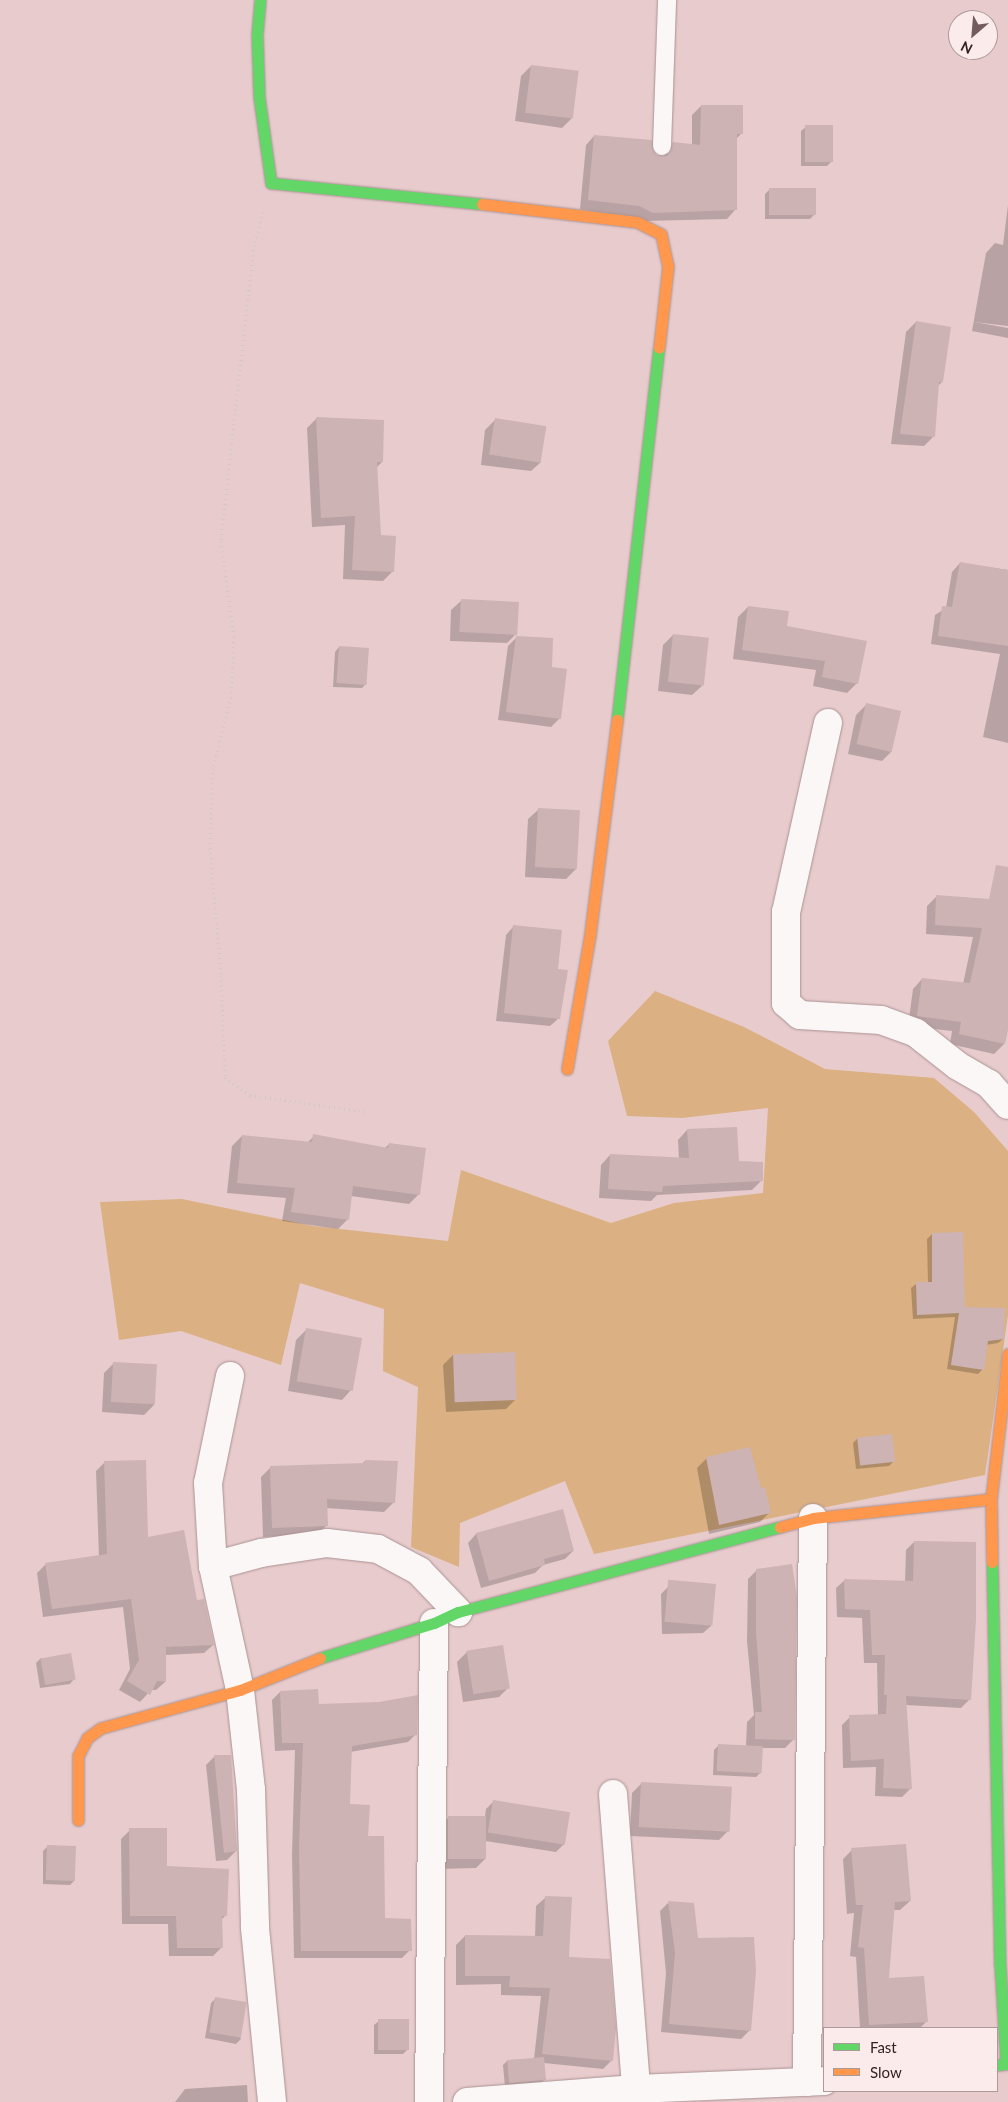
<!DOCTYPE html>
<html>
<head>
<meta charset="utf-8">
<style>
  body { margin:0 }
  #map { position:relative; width:1008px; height:2102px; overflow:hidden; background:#e8cbcc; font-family:Lato,sans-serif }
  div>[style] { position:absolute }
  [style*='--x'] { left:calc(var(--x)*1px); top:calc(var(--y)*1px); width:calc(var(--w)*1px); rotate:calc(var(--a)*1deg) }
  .green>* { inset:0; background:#dbb082 }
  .shadow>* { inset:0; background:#0003 }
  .building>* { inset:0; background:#ceb3b4; transform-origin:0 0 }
  .path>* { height:3px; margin-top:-1.5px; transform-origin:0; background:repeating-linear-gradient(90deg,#d1c9c9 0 1px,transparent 0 5px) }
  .roads { filter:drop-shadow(0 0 1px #a99394) drop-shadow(0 0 1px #a99394) }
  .lane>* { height:18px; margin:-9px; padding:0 9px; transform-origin:9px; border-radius:9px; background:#fcf7f7 }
  .street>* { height:28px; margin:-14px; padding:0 14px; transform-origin:14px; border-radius:14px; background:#fcf7f7 }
  .fast>* { height:11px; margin:-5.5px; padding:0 5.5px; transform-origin:5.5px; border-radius:5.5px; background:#63d668 }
  .slow>* { height:11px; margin:-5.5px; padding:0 5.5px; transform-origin:5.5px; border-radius:5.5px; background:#ff974d }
  span { translate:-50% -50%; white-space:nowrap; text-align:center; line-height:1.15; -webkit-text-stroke:4.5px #fcebeb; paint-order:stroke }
  .legend { position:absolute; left:823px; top:2027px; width:175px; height:65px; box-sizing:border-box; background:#fcebeb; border:1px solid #ac9a9b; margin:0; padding:6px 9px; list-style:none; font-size:15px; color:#342122 }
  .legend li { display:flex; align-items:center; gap:10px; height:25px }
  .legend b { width:25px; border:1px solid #ac9a9b }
  .north { position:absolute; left:948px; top:10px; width:50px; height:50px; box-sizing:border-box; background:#fcebeb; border:1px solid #ac9a9b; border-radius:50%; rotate:207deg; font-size:14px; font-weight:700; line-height:20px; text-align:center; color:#342122 }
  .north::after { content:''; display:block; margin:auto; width:18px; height:22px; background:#735c5e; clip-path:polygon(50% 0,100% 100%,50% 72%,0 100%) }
</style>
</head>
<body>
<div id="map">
  <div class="green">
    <div style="clip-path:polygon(655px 991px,744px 1027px,825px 1069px,934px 1078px,974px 1112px,1008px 1151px,1008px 1315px,985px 1475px,594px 1554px,565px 1481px,460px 1523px,459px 1567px,411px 1547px,418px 1387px,383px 1371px,384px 1309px,300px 1283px,281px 1365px,181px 1331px,119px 1340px,100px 1202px,182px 1199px,313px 1226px,448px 1241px,461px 1170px,611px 1223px,674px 1203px,763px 1193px,768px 1108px,682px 1118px,627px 1116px,608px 1041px)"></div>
  </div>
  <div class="shadow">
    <div style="clip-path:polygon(531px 66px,572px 118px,562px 128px,515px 121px,521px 76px)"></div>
    <div style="clip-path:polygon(701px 106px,741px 134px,736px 139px,735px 210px,727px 219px,644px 221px,580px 209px,586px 145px,594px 136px,662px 158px,673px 143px,692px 145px,692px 115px)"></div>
    <div style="clip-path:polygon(806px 127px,831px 162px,827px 166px,801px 166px,801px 131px)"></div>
    <div style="clip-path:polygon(770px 189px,814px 215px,810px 219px,765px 219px,765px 194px)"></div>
    <div style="clip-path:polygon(1008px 205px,1008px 326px,974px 322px,1008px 328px,1008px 338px,972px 331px,986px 253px,995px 243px,1003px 245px)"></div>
    <div style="clip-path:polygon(916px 322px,942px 382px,938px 386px,933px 437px,924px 446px,891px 444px,906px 332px)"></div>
    <div style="clip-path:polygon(317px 418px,382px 462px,376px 468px,380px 536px,393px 571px,383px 581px,343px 579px,345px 525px,312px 527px,307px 428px)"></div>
    <div style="clip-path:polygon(495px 420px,541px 462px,531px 471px,481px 465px,485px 430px)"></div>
    <div style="clip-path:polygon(960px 563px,1008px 570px,1008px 743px,983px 737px,1000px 654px,931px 644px,935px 615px,946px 608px,952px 572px)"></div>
    <div style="clip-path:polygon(461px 601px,516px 634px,507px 643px,450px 641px,451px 610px)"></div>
    <div style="clip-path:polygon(748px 607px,786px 627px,857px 683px,847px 693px,813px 686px,816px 670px,733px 659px,738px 617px)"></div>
    <div style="clip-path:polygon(673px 635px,702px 686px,692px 695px,658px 691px,663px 645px)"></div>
    <div style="clip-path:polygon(517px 637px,551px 668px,560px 718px,551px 727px,498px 720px,508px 646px)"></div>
    <div style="clip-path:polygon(339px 647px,367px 683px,362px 688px,333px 687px,335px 652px)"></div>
    <div style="clip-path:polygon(866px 705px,892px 751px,882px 761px,848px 754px,856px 715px)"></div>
    <div style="clip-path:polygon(538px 810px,576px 869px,566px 879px,525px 877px,528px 819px)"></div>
    <div style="clip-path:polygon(937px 896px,1008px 901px,1008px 1024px,1004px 1044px,994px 1054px,950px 1044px,952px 1031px,908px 1026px,913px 989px,922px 979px,963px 984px,973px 937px,926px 934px,927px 906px)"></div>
    <div style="clip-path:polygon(514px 926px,557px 970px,559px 1018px,550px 1026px,496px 1021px,506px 935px)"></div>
    <div style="clip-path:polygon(687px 1130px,761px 1181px,752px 1190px,657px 1195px,651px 1201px,599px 1198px,601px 1165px,610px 1155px,679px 1159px,678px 1140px)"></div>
    <div style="clip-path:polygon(242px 1136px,307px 1143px,314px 1136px,385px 1148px,389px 1144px,419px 1194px,409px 1204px,351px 1196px,348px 1219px,338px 1229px,282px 1221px,286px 1198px,227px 1193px,232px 1146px)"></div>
    <div style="clip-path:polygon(932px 1234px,963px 1308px,1003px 1339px,998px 1343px,986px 1345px,983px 1369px,978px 1374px,947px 1369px,955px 1317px,913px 1319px,911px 1288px,916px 1284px,928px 1283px,927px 1239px)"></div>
    <div style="clip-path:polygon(306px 1330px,351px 1390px,342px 1400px,288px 1391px,296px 1340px)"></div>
    <div style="clip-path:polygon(453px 1355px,516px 1399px,506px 1409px,446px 1412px,443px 1365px)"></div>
    <div style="clip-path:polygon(114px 1363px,154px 1405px,144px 1415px,102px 1412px,104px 1373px)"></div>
    <div style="clip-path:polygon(858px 1438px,894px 1461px,889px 1466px,856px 1469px,853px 1443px)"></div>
    <div style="clip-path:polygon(707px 1458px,760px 1489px,770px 1512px,760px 1522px,709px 1534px,697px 1468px)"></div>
    <div style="clip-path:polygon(365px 1461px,394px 1502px,384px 1512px,326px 1508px,327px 1525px,317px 1535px,263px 1537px,261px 1477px,271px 1467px,362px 1464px)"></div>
    <div style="clip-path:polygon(105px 1462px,147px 1538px,213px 1645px,204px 1653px,165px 1655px,165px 1682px,156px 1690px,151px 1690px,140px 1702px,119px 1690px,130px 1669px,123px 1607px,43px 1617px,37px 1573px,45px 1565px,99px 1557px,96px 1471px)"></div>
    <div style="clip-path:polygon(562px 1510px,573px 1551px,565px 1559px,543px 1565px,535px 1573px,481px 1588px,468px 1543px,476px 1534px)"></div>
    <div style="clip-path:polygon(914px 1542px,969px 1700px,961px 1708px,905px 1705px,911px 1788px,902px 1797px,875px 1796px,876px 1767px,843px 1768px,842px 1725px,850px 1717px,878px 1715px,877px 1663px,864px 1663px,862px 1618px,837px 1617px,836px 1588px,845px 1580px,905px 1582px,906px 1550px)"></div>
    <div style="clip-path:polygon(757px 1570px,794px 1739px,785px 1748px,762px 1748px,761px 1772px,756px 1777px,713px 1775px,714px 1750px,718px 1746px,746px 1746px,747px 1722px,754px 1715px,747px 1641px,748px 1579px)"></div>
    <div style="clip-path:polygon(669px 1586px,711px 1626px,703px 1633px,662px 1634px,661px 1594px)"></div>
    <div style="clip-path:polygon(467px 1652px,508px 1688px,499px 1697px,463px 1702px,457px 1662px)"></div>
    <div style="clip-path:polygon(41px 1658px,74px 1679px,70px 1684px,40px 1688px,36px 1663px)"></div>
    <div style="clip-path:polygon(280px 1692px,416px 1734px,408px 1742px,350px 1752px,348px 1805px,366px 1837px,384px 1920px,410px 1950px,402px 1958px,294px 1958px,292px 1855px,295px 1750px,275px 1751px,272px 1700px)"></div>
    <div style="clip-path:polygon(215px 1756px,230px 1757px,236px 1851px,227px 1860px,216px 1861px,206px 1765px)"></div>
    <div style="clip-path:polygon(642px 1783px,729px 1830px,719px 1840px,630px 1836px,632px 1793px)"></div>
    <div style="clip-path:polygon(494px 1801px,564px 1844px,556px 1852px,485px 1841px,485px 1859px,476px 1868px,439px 1869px,439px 1827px,448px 1818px,485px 1817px,486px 1809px)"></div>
    <div style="clip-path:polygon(130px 1830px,166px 1867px,225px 1916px,221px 1920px,222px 1947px,213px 1956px,169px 1956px,168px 1924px,122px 1924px,121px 1839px)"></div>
    <div style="clip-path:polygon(47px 1847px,75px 1880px,70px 1885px,43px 1884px,43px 1851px)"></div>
    <div style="clip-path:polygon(852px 1850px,910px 1901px,900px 1910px,894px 1910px,888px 1979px,926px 2022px,920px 2028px,860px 2028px,856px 1957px,850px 1956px,854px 1913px,847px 1914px,843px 1859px)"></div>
    <div style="clip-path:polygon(545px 1898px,612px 2060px,603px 2069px,544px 2063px,544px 2080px,540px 2084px,505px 2087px,503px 2065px,508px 2060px,534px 2059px,541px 1996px,501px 1995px,501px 1984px,456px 1985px,456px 1945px,465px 1936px,535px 1937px,536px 1906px)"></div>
    <div style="clip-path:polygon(668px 1903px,697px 1939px,750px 2030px,741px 2039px,661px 2032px,666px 1973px,660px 1911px)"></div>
    <div style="clip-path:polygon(215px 1999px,241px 2039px,236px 2044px,205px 2038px,211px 2003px)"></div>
    <div style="clip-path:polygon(379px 2021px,408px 2049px,403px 2054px,374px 2054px,374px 2025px)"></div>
    <div style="clip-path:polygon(247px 2085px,248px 2102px,175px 2102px,185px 2089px)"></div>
  </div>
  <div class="building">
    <div style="left:531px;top:65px;width:48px;height:48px;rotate:7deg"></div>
    <div style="clip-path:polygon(701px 105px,743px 105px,743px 134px,737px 134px,737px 210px,653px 213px,639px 206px,588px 200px,594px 135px,652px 140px,656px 155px,667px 156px,673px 142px,700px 145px)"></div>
    <div style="left:805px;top:125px;width:28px;height:37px"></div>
    <div style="left:769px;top:188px;width:47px;height:27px"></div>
    <div style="clip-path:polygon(916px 321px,951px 327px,943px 382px,939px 382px,935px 437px,900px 434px)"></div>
    <div style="clip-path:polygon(316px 417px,384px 420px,383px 462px,377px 462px,381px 535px,396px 536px,394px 572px,352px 570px,355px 516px,321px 518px)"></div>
    <div style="left:495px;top:418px;width:52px;height:37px;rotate:9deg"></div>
    <div style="clip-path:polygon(960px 562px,1008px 570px,1008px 646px,938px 636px,942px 606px,952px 607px)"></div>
    <div style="left:461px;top:599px;width:58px;height:33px;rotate:3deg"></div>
    <div style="clip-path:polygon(748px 606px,789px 611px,787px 626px,867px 641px,858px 684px,822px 677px,825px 661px,742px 650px)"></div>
    <div style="left:673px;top:634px;width:36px;height:48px;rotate:6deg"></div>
    <div style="clip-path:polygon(516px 636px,553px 638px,552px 667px,567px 669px,561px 719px,506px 712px)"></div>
    <div style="left:339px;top:646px;width:30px;height:37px;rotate:4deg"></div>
    <div style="left:866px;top:703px;width:36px;height:42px;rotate:13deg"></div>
    <div style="left:538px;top:808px;width:42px;height:59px;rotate:3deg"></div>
    <div style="clip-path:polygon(996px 865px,1008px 867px,1008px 1030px,1005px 1044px,959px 1034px,961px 1022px,917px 1016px,922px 978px,970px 983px,982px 928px,935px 925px,936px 895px,989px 899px)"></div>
    <div style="clip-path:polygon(513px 925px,562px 930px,558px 969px,568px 970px,560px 1019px,504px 1013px)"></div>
    <div style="clip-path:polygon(737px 1127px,739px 1161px,763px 1162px,763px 1181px,663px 1186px,662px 1192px,608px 1189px,610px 1154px,689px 1158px,687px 1129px)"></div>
    <div style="clip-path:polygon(313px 1134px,388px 1148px,389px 1143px,426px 1148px,420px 1195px,353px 1186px,349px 1220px,291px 1212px,295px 1188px,237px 1183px,242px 1135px,312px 1142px)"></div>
    <div style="clip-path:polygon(963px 1232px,965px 1307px,1005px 1308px,1004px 1339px,988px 1341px,984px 1370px,951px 1365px,959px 1313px,917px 1315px,916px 1282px,932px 1282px,932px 1233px)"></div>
    <div style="left:306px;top:1328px;width:57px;height:54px;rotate:10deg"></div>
    <div style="left:515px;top:1352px;width:48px;height:62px;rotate:88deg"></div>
    <div style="left:113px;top:1362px;width:44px;height:40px;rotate:3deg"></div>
    <div style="left:892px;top:1434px;width:28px;height:35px;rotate:84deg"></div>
    <div style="clip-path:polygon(750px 1447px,761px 1488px,765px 1487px,771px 1513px,719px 1525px,706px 1457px)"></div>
    <div style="clip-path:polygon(146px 1460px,148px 1537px,184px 1530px,197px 1600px,204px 1599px,214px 1645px,166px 1647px,166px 1682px,157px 1681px,150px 1695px,127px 1681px,139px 1660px,131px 1599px,52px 1609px,45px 1563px,107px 1554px,104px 1461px)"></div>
    <div style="clip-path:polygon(365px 1460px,398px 1461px,395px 1503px,327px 1499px,328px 1526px,272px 1528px,270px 1466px,365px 1463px)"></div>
    <div style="clip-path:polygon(563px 1509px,574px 1551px,544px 1559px,545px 1565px,489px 1581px,476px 1533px)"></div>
    <div style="clip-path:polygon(914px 1541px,976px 1542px,976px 1620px,971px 1700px,906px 1696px,912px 1789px,883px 1788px,884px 1759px,851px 1761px,849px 1715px,886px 1714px,887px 1695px,884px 1695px,885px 1655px,872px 1655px,870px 1610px,845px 1609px,844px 1579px,913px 1581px)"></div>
    <div style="clip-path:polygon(792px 1564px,797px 1597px,795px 1740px,755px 1739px,755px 1712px,762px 1712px,756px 1632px,756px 1569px)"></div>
    <div style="left:716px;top:1584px;width:42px;height:48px;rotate:95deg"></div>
    <div style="left:503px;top:1645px;width:44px;height:37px;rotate:81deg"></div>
    <div style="left:71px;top:1653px;width:27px;height:31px;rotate:80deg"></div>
    <div style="clip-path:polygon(318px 1689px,319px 1704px,379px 1702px,418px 1695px,417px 1735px,352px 1746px,350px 1804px,370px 1805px,368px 1836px,384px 1836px,385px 1918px,411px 1919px,412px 1951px,301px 1951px,299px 1846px,303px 1743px,282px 1743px,280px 1691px)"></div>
    <div style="left:718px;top:1744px;width:45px;height:27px;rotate:3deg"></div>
    <div style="clip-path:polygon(214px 1755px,231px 1755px,237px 1851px,224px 1853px)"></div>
    <div style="left:641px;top:1782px;width:91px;height:45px;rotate:3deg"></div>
    <div style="left:493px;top:1800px;width:78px;height:33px;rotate:9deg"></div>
    <div style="left:448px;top:1816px;width:38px;height:43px"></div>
    <div style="clip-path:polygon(129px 1828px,167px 1828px,167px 1866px,229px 1869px,227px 1916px,222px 1916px,223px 1948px,177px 1948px,176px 1916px,130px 1916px)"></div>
    <div style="clip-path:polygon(906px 1844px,911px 1901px,895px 1902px,889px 1978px,924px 1976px,928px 2022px,869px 2025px,864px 1948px,858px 1947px,863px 1905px,856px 1905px,851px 1848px)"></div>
    <div style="left:47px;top:1845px;width:29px;height:35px;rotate:2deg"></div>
    <div style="clip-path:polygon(545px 1896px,572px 1897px,569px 1957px,610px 1959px,616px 2028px,613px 2061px,542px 2054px,550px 1988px,509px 1987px,510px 1976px,465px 1976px,465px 1935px,543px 1936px)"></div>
    <div style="clip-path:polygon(668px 1901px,694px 1903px,698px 1938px,754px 1937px,756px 1971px,751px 2031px,669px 2024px,675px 1953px)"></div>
    <div style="left:215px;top:1997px;width:32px;height:36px;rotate:9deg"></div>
    <div style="left:378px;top:2019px;width:31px;height:31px"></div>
    <div style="left:544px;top:2057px;width:23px;height:37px;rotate:85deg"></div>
  </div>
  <div class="path">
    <div style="--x:263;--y:212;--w:34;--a:105"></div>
    <div style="--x:254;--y:245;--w:298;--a:96.4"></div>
    <div style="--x:221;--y:541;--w:97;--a:82.3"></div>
    <div style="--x:234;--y:637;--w:60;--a:92.9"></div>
    <div style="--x:231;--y:697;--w:73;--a:104.2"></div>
    <div style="--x:213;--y:768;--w:80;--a:92.1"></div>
    <div style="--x:210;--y:848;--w:127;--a:85"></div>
    <div style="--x:221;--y:975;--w:102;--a:87.8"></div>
    <div style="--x:225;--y:1077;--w:31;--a:36"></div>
    <div style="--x:250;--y:1095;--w:117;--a:8.3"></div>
  </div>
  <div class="roads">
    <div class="lane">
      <div style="--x:662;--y:146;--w:146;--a:-88"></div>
    </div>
    <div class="street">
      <div style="--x:828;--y:723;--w:194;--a:102.5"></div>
      <div style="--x:786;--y:912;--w:91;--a:90"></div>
      <div style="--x:786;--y:1003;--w:18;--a:41"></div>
      <div style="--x:800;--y:1015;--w:81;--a:3.5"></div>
      <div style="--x:881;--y:1020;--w:37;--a:20"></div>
      <div style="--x:916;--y:1033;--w:53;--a:38.2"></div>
      <div style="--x:958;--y:1066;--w:36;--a:30"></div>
      <div style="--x:989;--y:1084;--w:28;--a:48"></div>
      <div style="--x:230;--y:1376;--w:109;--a:101.6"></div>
      <div style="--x:208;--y:1483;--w:83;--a:86.6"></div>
      <div style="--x:213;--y:1566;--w:50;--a:-15.2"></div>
      <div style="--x:261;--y:1553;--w:67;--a:-8.6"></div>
      <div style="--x:327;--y:1543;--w:51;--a:6.7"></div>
      <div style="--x:378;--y:1549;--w:47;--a:28.2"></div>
      <div style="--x:419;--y:1571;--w:57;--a:46.4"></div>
      <div style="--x:213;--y:1566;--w:127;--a:77.7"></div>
      <div style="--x:240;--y:1690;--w:101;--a:83.7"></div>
      <div style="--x:251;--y:1790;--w:138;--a:88.3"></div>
      <div style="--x:255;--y:1928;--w:175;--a:84.4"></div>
      <div style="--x:613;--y:1794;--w:296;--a:85.5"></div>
      <div style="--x:807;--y:2082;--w:564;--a:-89.39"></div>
      <div style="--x:429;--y:2102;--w:479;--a:-89.4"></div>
      <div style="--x:467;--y:2102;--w:169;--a:-4.4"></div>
      <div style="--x:636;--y:2089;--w:188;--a:-2.4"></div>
    </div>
    <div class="fast">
      <div style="--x:260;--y:0;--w:36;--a:95"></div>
      <div style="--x:257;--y:36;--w:61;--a:88.1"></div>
      <div style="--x:259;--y:97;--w:87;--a:82.1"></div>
      <div style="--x:271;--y:183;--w:212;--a:5.7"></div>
      <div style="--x:617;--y:720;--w:374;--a:-83.6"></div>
      <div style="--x:992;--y:1562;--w:404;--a:88.9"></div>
      <div style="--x:1000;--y:1966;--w:98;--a:86.5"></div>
      <div style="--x:1006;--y:2064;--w:9;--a:174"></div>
      <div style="--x:320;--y:1658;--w:119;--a:-17.1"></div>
      <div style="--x:434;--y:1623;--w:26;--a:-25"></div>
      <div style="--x:458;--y:1612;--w:333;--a:-14.8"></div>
    </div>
    <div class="slow">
      <div style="--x:482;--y:204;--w:156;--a:6.6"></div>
      <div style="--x:637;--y:222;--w:27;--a:27"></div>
      <div style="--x:661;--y:234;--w:33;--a:78"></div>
      <div style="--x:668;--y:266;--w:82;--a:96.3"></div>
      <div style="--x:567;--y:1069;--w:137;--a:-80.3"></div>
      <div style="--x:590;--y:934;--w:216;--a:-82.8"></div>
      <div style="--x:780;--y:1527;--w:34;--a:-15"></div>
      <div style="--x:813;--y:1518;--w:179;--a:-6.1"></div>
      <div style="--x:992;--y:1562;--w:63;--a:-90.9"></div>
      <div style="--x:991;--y:1499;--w:146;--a:-83.3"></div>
      <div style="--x:78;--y:1820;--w:64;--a:-90"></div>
      <div style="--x:78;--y:1756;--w:20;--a:-63"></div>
      <div style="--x:87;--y:1738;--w:17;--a:-36"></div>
      <div style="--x:101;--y:1728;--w:144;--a:-15.3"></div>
      <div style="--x:240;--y:1690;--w:86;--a:-21.8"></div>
    </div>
  </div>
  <ul class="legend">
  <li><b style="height:6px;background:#63d668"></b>Fast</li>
  <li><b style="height:6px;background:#ff974d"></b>Slow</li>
  </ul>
  <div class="north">N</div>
</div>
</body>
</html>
